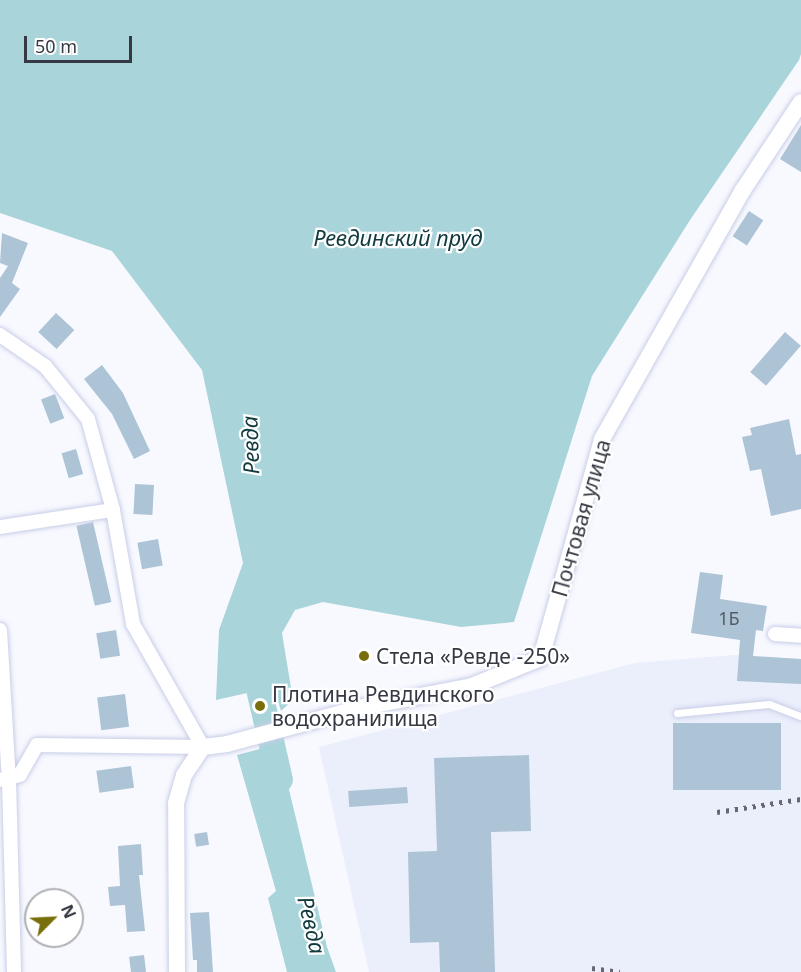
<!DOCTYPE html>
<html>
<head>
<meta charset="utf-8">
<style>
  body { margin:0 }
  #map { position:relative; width:801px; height:972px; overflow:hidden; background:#f8f9ff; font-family:"Noto Sans",sans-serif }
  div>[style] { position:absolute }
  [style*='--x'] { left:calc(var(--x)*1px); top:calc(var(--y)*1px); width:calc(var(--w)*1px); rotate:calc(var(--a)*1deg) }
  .built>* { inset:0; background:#ebeefb }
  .water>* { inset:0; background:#a9d4da }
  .river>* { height:26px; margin:-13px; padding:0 13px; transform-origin:13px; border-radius:13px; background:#a9d4da }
  .building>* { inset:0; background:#adc4d6; transform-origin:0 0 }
  .roads { filter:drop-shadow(0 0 2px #c8cee7) drop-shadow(0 0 2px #c8cee7) }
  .service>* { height:7px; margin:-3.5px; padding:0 3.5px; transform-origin:3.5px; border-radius:3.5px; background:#fff }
  .minor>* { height:14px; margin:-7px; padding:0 7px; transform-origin:7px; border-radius:7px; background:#fff }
  .tertiary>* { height:16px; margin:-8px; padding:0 8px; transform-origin:8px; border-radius:8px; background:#fff }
  .rail>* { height:4.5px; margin-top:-2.25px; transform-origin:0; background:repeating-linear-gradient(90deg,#656871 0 3px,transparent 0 9px) }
  .dots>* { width:16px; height:16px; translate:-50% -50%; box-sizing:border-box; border:3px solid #fff; border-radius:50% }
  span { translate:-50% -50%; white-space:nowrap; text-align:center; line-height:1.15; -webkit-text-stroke:4.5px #fff; paint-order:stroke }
  .number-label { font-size:18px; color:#545c68 }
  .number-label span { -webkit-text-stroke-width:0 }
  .street-label { font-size:21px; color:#363943 }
  .poi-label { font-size:21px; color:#363943 }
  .left { translate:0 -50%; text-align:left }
  .water-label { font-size:22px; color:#123b40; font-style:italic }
  .north { position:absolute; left:24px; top:888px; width:60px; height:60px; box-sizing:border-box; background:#fff; border:2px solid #afb0b4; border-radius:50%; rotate:66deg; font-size:16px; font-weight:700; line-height:24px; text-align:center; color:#363943 }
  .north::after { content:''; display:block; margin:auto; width:21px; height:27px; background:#786e0b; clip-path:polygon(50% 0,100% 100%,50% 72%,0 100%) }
  .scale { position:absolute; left:24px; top:36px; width:108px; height:27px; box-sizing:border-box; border:3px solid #363943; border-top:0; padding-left:8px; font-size:18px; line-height:21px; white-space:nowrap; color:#363943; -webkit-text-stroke:4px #fff; paint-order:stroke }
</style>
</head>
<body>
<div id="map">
  <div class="built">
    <div style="clip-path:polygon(734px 655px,801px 659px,801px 972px,369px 972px,319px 747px,635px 663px)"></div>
  </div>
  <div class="water">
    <div style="clip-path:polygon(0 0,801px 0,801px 54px,799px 60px,690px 220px,592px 376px,514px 622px,461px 627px,323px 602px,295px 610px,282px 633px,293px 700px,281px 711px,274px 687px,216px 700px,219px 630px,243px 563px,202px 370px,112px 251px,0 213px)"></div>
    <div style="clip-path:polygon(278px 744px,327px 947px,336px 972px,287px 972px,268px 898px,276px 891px,237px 755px)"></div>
  </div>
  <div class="river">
    <div style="--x:258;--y:654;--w:35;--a:88"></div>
    <div style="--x:259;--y:689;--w:93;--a:77"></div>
  </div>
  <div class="building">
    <div style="clip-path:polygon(801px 125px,801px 172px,780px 159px)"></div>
    <div style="left:749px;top:211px;width:17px;height:30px;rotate:33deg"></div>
    <div style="clip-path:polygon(2px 233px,28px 243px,12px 283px,20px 289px,0 317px,0 278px,8px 266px,0 263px)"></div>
    <div style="left:56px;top:313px;width:25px;height:26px;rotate:43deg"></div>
    <div style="left:785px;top:332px;width:21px;height:53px;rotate:41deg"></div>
    <div style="clip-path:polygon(102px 365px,123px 393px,150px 451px,134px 459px,112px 414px,84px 379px)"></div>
    <div style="left:55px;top:394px;width:26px;height:15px;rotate:69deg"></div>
    <div style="clip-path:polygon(789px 419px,796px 455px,801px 454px,801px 509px,771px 516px,761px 469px,750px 471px,742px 437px,752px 435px,750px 428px)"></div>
    <div style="left:76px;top:449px;width:26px;height:15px;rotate:74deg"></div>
    <div style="left:135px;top:484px;width:19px;height:30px;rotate:3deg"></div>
    <div style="left:93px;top:522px;width:82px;height:17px;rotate:77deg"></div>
    <div style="left:158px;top:539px;width:27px;height:21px;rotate:80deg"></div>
    <div style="clip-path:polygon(700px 572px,723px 575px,720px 599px,767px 606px,763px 631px,756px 630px,753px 656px,801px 659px,801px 684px,737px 681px,740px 640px,691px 633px)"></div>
    <div style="left:116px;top:630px;width:26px;height:20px;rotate:81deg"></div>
    <div style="left:125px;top:694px;width:33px;height:28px;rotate:83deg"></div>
    <div style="left:781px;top:723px;width:67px;height:108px;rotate:90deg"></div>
    <div style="clip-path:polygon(529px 755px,531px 831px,491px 832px,495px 972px,440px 972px,439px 942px,410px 943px,408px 852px,437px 851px,434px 758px)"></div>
    <div style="left:131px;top:766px;width:22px;height:35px;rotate:82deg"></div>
    <div style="left:407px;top:787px;width:16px;height:59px;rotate:86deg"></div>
    <div style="left:207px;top:832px;width:13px;height:13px;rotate:81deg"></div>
    <div style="clip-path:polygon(141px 844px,143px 875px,139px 875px,145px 931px,127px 932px,125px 905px,110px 906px,108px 887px,120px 886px,118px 846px)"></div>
    <div style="clip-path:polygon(209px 912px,213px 972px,197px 972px,197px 960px,193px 960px,190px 913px)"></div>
    <div style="left:144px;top:955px;width:17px;height:15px;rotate:83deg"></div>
  </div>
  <div class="roads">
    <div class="service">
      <div style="--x:677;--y:713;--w:92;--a:-5.6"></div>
      <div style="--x:769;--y:704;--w:34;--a:21"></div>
    </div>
    <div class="minor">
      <div style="--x:0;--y:335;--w:55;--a:34.6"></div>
      <div style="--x:45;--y:366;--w:68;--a:50.9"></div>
      <div style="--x:88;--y:419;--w:94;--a:74.6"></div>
      <div style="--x:113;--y:510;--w:116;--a:80"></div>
      <div style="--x:133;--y:624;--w:142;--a:60.4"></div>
      <div style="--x:203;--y:747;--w:166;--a:-179.3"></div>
      <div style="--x:37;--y:745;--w:34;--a:120"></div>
      <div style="--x:20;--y:775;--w:21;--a:166"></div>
      <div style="--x:0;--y:527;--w:114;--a:-8.6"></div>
      <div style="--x:0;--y:630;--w:150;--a:86.6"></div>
      <div style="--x:9;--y:780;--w:192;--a:88.5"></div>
      <div style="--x:775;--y:634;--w:26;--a:4"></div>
    </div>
    <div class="tertiary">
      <div style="--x:177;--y:972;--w:169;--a:-90.3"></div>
      <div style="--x:176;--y:803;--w:29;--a:-74"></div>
      <div style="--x:184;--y:775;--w:34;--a:-56"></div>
      <div style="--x:203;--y:747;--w:24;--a:-7"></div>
      <div style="--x:227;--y:744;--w:142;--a:-15.1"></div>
      <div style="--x:364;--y:707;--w:110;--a:-11"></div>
      <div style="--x:472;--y:686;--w:74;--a:-22.1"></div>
      <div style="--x:541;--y:658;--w:227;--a:-74.4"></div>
      <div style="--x:602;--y:439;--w:286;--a:-60.5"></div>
      <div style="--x:743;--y:190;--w:105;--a:-56.6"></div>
    </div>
  </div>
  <div class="rail">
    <div style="--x:717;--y:812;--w:85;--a:-8.8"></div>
    <div style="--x:592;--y:968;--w:28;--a:8"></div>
  </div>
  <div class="dots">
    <div style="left:364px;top:656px;background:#786e0b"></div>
    <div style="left:260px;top:706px;background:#786e0b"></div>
  </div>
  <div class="number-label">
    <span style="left:729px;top:618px">1Б</span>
  </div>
  <div class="street-label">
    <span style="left:581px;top:518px;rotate:-74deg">Почтовая улица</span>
  </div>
  <div class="poi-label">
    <span class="left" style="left:376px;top:656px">Стела «Ревде -250»</span>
    <span class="left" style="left:272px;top:706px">Плотина Ревдинского<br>водохранилища</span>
  </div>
  <div class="water-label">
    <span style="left:398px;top:238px">Ревдинский пруд</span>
    <span style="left:250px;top:445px;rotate:-92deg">Ревда</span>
    <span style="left:312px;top:925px;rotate:77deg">Ревда</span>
  </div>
  <div class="north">N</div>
  <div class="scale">50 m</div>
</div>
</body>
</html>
